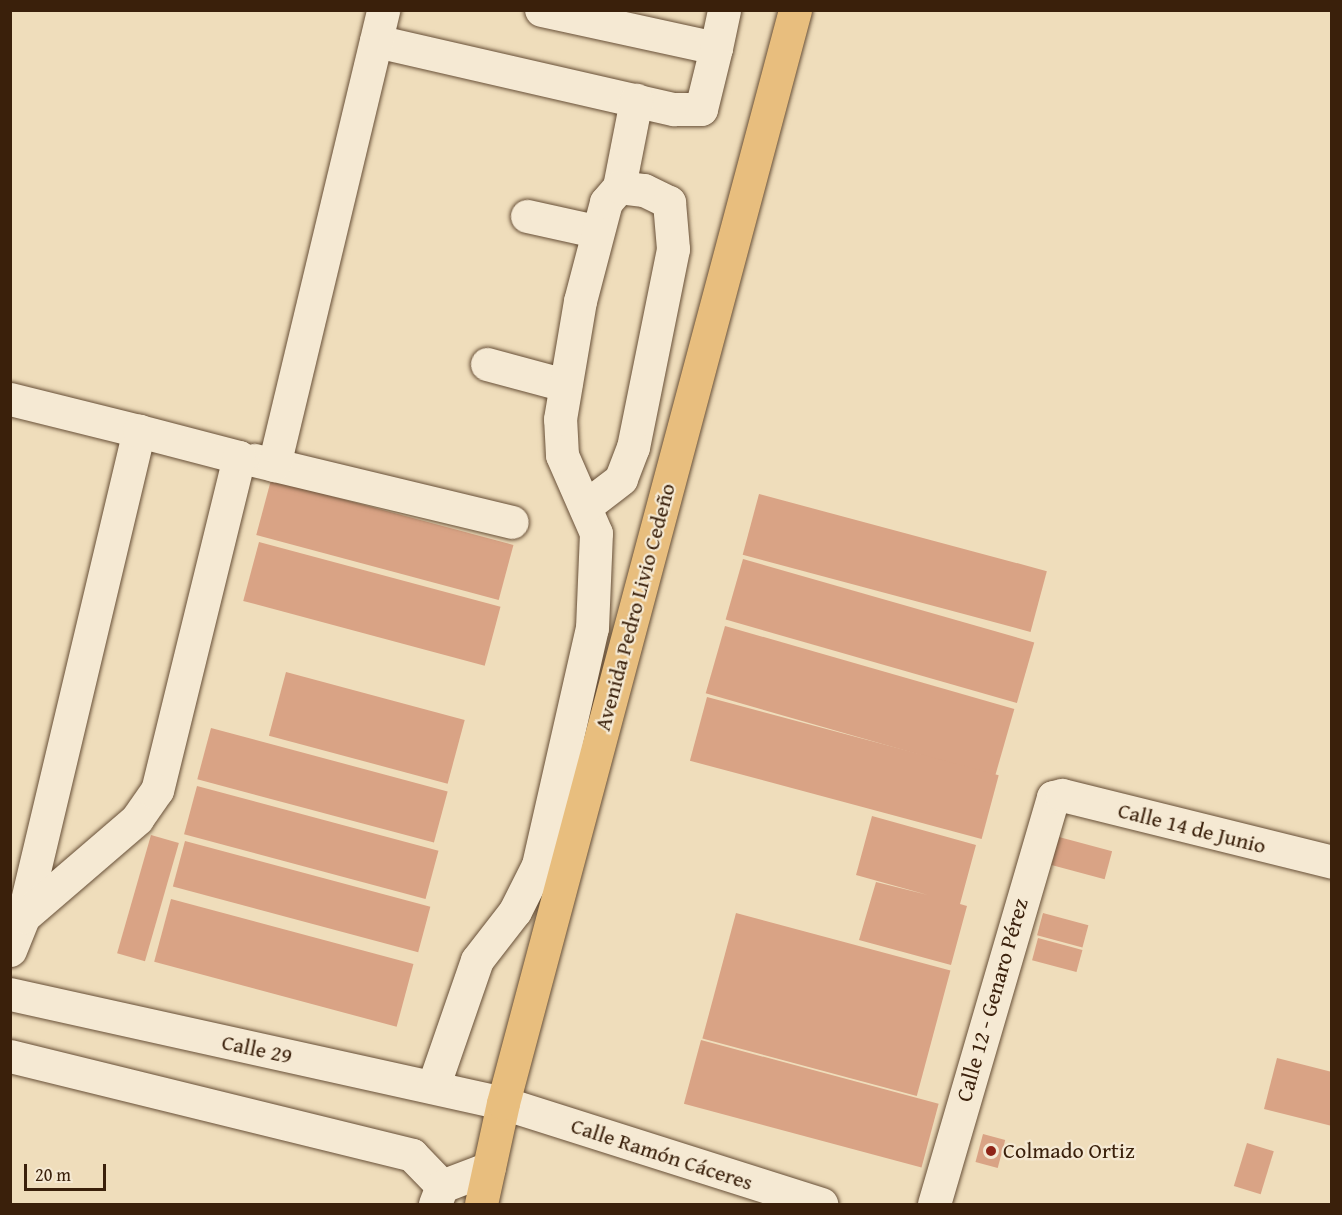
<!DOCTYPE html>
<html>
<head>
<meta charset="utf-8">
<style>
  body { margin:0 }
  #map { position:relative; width:1342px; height:1215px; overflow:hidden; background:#efddbb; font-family:"Gentium Book Plus",serif }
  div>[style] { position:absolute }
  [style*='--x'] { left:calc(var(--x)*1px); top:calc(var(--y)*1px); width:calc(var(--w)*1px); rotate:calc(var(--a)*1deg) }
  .building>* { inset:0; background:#d9a385; transform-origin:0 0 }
  .roads { filter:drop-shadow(0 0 2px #674f37) drop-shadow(0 0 2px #674f37) }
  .minor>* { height:33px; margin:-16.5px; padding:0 16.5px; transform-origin:16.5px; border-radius:16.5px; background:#f5e9d3 }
  .major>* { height:33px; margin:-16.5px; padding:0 16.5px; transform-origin:16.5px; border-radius:16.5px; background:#e8be7e }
  .dots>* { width:16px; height:16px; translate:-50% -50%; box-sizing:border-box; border:3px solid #f5e9d3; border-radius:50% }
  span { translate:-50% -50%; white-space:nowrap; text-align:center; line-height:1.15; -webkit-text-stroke:4.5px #f5e9d3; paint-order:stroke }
  .street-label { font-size:22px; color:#3a200b }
  .poi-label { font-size:22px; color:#3a200b }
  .left { translate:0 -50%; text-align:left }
  .frame { position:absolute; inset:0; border:12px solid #3a200b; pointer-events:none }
  .scale { position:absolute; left:24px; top:1164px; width:82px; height:27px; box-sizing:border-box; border:3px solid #3a200b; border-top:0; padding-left:8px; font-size:18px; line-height:21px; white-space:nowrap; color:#3a200b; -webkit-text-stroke:4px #f5e9d3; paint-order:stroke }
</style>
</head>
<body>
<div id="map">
  <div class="building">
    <div style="left:271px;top:480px;width:251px;height:57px;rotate:15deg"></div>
    <div style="left:759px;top:494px;width:298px;height:63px;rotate:15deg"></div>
    <div style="left:259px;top:542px;width:250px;height:61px;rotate:15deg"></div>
    <div style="left:743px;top:559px;width:303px;height:63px;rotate:16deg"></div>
    <div style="left:725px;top:626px;width:301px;height:70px;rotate:16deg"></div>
    <div style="left:286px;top:672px;width:185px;height:66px;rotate:15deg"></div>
    <div style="left:707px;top:697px;width:302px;height:66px;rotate:15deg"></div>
    <div style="left:211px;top:728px;width:245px;height:53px;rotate:15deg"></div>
    <div style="left:197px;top:786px;width:250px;height:50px;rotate:15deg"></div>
    <div style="clip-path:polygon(872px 816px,976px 845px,960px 904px,967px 906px,951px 965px,859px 940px,876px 882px,928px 895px,856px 875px)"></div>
    <div style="left:151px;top:835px;width:29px;height:123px;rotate:16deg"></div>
    <div style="left:1059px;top:837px;width:55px;height:29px;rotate:15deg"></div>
    <div style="left:185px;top:841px;width:254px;height:47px;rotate:15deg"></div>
    <div style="left:171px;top:899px;width:251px;height:65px;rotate:15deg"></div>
    <div style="left:736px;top:913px;width:222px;height:130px;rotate:15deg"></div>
    <div style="left:1043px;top:913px;width:47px;height:23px;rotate:15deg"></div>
    <div style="left:1038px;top:938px;width:46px;height:23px;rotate:15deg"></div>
    <div style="left:701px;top:1040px;width:246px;height:66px;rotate:15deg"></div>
    <div style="clip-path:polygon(1277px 1058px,1332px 1072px,1332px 1126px,1264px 1109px)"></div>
    <div style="left:983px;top:1134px;width:23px;height:29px;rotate:15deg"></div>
    <div style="left:1247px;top:1143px;width:28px;height:45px;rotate:17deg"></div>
  </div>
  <div class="roads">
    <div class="minor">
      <div style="--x:376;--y:41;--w:306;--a:12.9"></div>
      <div style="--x:674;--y:109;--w:27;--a:0"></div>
      <div style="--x:701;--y:109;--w:63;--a:-76.2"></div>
      <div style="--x:716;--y:48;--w:179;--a:-167.7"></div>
      <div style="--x:716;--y:48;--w:39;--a:-78"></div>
      <div style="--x:619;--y:187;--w:89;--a:-78.9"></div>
      <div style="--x:527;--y:216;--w:70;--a:12.4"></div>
      <div style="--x:487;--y:364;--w:81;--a:15.1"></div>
      <div style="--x:10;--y:399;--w:133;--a:13.9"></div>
      <div style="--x:254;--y:460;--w:265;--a:13.5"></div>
      <div style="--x:274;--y:465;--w:468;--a:-76.5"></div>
      <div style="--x:10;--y:950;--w:35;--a:-68"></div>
      <div style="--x:23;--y:917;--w:500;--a:-76.6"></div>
      <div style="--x:139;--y:431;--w:103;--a:14.6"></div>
      <div style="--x:239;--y:457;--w:343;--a:103.8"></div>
      <div style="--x:157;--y:790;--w:35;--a:125"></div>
      <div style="--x:137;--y:819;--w:150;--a:139.3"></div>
      <div style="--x:10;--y:994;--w:505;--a:12.47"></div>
      <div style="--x:503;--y:1103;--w:334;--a:17.6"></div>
      <div style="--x:10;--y:1056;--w:414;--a:13.8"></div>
      <div style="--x:412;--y:1155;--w:43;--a:45.9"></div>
      <div style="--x:433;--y:1087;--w:134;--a:-70.9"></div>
      <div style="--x:477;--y:960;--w:62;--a:-52.2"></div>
      <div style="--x:515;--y:911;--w:51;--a:-63.4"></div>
      <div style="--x:538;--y:865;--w:243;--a:-77.2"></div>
      <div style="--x:592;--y:628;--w:95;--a:-87.6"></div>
      <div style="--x:596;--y:533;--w:85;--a:-113.6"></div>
      <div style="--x:562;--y:455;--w:36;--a:-93"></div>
      <div style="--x:560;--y:419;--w:120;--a:-80.4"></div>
      <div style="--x:580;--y:301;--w:102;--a:-75.3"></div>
      <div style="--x:606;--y:202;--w:20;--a:-49"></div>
      <div style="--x:619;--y:187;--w:25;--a:7"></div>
      <div style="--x:644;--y:190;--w:28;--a:26"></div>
      <div style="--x:669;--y:202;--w:47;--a:85.1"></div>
      <div style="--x:673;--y:249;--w:202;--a:101.4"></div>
      <div style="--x:633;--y:447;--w:34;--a:111"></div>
      <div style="--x:621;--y:479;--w:43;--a:142.6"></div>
      <div style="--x:435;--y:1204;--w:19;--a:-69"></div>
      <div style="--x:442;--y:1186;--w:50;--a:-21"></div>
      <div style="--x:934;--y:1204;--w:424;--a:-73.7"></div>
      <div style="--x:1053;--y:797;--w:9;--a:-13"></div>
      <div style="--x:1062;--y:795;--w:278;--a:13.9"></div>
    </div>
    <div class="major">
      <div style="--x:481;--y:1204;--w:103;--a:-77.7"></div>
      <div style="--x:503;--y:1103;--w:1131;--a:-75.04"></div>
    </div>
  </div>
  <div class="dots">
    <div style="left:991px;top:1151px;background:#8f2418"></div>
  </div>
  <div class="street-label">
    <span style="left:635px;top:607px;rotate:-75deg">Avenida Pedro Livio Cedeño</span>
    <span style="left:1192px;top:828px;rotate:14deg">Calle 14 de Junio</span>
    <span style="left:992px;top:1000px;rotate:-74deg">Calle 12 - Genaro Pérez</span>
    <span style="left:257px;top:1049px;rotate:12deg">Calle 29</span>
    <span style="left:662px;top:1154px;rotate:18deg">Calle Ramón Cáceres</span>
  </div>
  <div class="poi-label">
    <span class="left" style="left:1003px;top:1151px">Colmado Ortiz</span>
  </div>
  <div class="frame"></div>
  <div class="scale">20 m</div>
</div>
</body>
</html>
